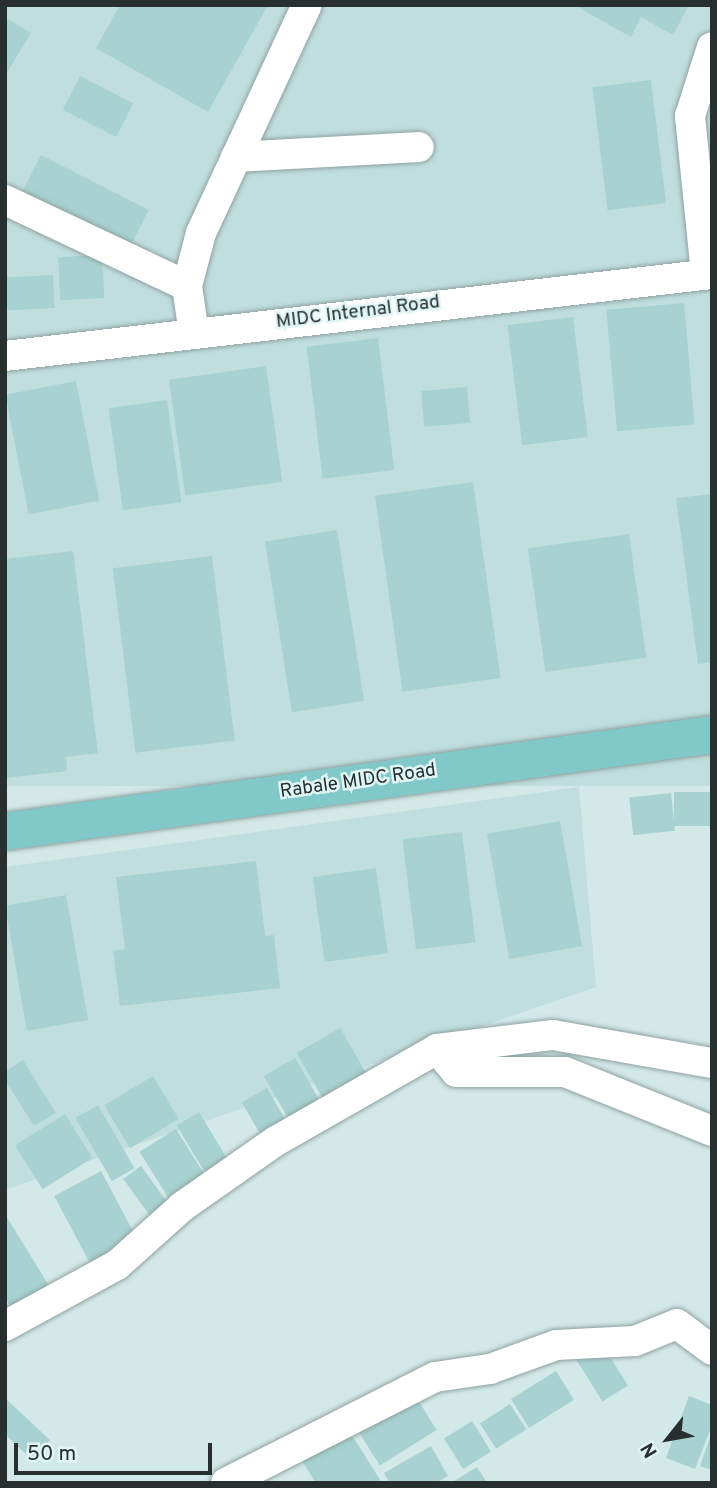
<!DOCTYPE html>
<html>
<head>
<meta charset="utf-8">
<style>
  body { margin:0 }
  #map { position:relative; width:717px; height:1488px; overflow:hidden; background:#d3e9e8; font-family:Overpass,sans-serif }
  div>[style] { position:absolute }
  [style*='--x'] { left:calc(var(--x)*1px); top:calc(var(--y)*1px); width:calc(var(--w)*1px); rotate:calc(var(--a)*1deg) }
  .built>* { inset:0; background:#c0dede; transform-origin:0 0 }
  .building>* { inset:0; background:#a7d2d1; transform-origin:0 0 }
  .roads { filter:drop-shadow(0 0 2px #8ea2a1) drop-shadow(0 0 2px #8ea2a1) }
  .minor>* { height:30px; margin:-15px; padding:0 15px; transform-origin:15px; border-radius:15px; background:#fff }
  .major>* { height:37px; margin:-18.5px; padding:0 18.5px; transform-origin:18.5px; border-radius:18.5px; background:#81c8c8 }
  span { translate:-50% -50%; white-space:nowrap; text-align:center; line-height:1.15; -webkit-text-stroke:5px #e0f6f5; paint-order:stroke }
  .street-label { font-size:19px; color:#272f2f }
  .frame { position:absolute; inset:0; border:7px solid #272f2f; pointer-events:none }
  .north { position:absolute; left:633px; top:1404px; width:70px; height:70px; -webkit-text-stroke:5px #e0f6f5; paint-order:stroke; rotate:239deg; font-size:19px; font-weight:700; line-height:28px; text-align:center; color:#272f2f }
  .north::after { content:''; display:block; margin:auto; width:24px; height:32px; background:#272f2f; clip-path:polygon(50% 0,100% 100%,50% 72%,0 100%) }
  .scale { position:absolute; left:14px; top:1443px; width:198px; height:32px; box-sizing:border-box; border:4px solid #272f2f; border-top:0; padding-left:9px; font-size:21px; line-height:24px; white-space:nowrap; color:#272f2f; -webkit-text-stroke:5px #e0f6f5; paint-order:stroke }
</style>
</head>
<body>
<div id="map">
  <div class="built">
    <div style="left:5px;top:5px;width:707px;height:781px"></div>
    <div style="clip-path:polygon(579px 787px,596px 987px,5px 1190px,5px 867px)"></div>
  </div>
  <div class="building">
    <div style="clip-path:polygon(120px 5px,268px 5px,208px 112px,96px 48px)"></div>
    <div style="clip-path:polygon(574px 5px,689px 5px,673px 35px,641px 17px,631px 37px)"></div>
    <div style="clip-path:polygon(5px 17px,31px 33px,5px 76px)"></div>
    <div style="left:80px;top:76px;width:60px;height:38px;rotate:27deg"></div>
    <div style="left:651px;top:80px;width:124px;height:59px;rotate:83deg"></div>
    <div style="left:41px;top:155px;width:121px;height:42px;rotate:27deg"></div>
    <div style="left:102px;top:255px;width:43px;height:44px;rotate:87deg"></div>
    <div style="left:53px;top:275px;width:33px;height:48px;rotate:87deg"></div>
    <div style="left:684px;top:303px;width:122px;height:78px;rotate:85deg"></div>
    <div style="left:573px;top:317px;width:121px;height:66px;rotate:83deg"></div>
    <div style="left:378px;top:338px;width:133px;height:72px;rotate:83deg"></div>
    <div style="left:266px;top:366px;width:117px;height:98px;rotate:82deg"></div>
    <div style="left:76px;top:381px;width:122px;height:72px;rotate:79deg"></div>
    <div style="left:467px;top:387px;width:36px;height:46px;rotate:85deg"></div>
    <div style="left:167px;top:400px;width:103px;height:59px;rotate:82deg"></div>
    <div style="left:473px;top:482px;width:198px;height:99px;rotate:82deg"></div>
    <div style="clip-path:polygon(712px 494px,712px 662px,698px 664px,676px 498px)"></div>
    <div style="left:337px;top:530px;width:173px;height:73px;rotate:81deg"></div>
    <div style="left:629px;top:534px;width:125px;height:102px;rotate:82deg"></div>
    <div style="clip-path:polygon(73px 551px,98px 753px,66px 757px,67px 771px,5px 778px,5px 559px)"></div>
    <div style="left:212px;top:556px;width:186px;height:100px;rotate:83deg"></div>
    <div style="left:712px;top:792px;width:34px;height:38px;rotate:90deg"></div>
    <div style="left:671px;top:793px;width:38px;height:42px;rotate:84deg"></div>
    <div style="left:560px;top:821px;width:127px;height:74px;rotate:80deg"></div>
    <div style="left:462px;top:832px;width:111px;height:60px;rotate:83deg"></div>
    <div style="clip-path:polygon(256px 861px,265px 936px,274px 935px,280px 988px,120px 1006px,113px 951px,125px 949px,116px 877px)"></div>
    <div style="left:376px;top:868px;width:86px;height:64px;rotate:82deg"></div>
    <div style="left:66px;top:895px;width:127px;height:62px;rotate:80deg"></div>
    <div style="left:340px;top:1028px;width:61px;height:50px;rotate:60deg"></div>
    <div style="left:295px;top:1058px;width:53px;height:36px;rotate:60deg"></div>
    <div style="clip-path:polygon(23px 1060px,56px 1113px,34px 1126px,5px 1080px,5px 1072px)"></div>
    <div style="left:153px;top:1076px;width:50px;height:57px;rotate:59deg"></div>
    <div style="left:267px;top:1088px;width:43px;height:29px;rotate:60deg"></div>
    <div style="left:98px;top:1105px;width:73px;height:26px;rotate:60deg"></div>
    <div style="left:199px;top:1112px;width:61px;height:26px;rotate:59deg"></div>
    <div style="left:65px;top:1114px;width:52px;height:59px;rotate:58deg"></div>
    <div style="left:176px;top:1129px;width:62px;height:43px;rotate:58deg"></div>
    <div style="left:141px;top:1166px;width:54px;height:22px;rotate:54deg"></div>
    <div style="left:101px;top:1171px;width:75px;height:53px;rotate:62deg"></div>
    <div style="clip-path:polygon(5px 1214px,51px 1289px,14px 1312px,5px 1298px)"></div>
    <div style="left:602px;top:1344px;width:49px;height:30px;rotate:58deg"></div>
    <div style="left:556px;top:1371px;width:34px;height:53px;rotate:58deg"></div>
    <div style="clip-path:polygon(689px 1396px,712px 1405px,712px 1425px,695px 1469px,666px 1458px)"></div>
    <div style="left:416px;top:1397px;width:39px;height:67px;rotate:58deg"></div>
    <div style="clip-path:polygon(5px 1398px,50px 1440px,32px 1460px,5px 1434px)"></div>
    <div style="left:510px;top:1404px;width:30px;height:36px;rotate:57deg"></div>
    <div style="left:472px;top:1421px;width:36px;height:33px;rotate:58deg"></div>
    <div style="clip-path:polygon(350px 1432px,382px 1483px,316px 1483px,302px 1461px)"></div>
    <div style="clip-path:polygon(711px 1435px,712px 1435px,712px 1470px,700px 1466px)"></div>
    <div style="clip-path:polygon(431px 1446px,448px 1476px,436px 1483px,390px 1483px,384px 1473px)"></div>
    <div style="clip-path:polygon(477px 1467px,487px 1483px,451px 1483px)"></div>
  </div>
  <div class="roads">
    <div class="minor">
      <div style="--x:236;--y:157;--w:183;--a:-3.1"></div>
      <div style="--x:5;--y:200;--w:201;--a:25.3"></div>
      <div style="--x:706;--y:274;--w:159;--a:-95.8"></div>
      <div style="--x:690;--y:116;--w:72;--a:-72.3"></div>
      <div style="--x:194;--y:334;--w:49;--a:-98.3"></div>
      <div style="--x:187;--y:286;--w:55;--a:-75.2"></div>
      <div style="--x:201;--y:233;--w:251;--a:-65.1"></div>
      <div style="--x:5;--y:356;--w:712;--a:-6.62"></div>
      <div style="--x:437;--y:1049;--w:117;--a:-6.9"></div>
      <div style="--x:553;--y:1035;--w:161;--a:10"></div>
      <div style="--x:5;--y:1326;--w:128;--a:-28.6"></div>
      <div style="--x:117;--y:1265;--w:89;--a:-41.8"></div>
      <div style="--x:183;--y:1206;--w:113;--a:-35"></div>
      <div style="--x:276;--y:1141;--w:185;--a:-29.7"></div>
      <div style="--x:437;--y:1049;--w:30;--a:50"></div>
      <div style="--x:456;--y:1072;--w:109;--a:0"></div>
      <div style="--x:565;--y:1072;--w:158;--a:21.9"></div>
      <div style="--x:226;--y:1483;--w:234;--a:-26.9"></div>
      <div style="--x:435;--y:1377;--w:56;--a:-8.3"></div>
      <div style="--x:490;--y:1369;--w:70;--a:-20"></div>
      <div style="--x:556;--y:1345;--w:79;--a:-2.9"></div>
      <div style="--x:635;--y:1341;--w:45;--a:-22"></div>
      <div style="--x:677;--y:1324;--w:44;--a:36.6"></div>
    </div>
    <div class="major">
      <div style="--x:5;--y:831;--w:714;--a:-7.81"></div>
    </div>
  </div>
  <div class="street-label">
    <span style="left:358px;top:313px;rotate:-7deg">MIDC Internal Road</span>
    <span style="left:358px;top:782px;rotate:-8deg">Rabale MIDC Road</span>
  </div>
  <div class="frame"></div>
  <div class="north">N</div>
  <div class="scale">50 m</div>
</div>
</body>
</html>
